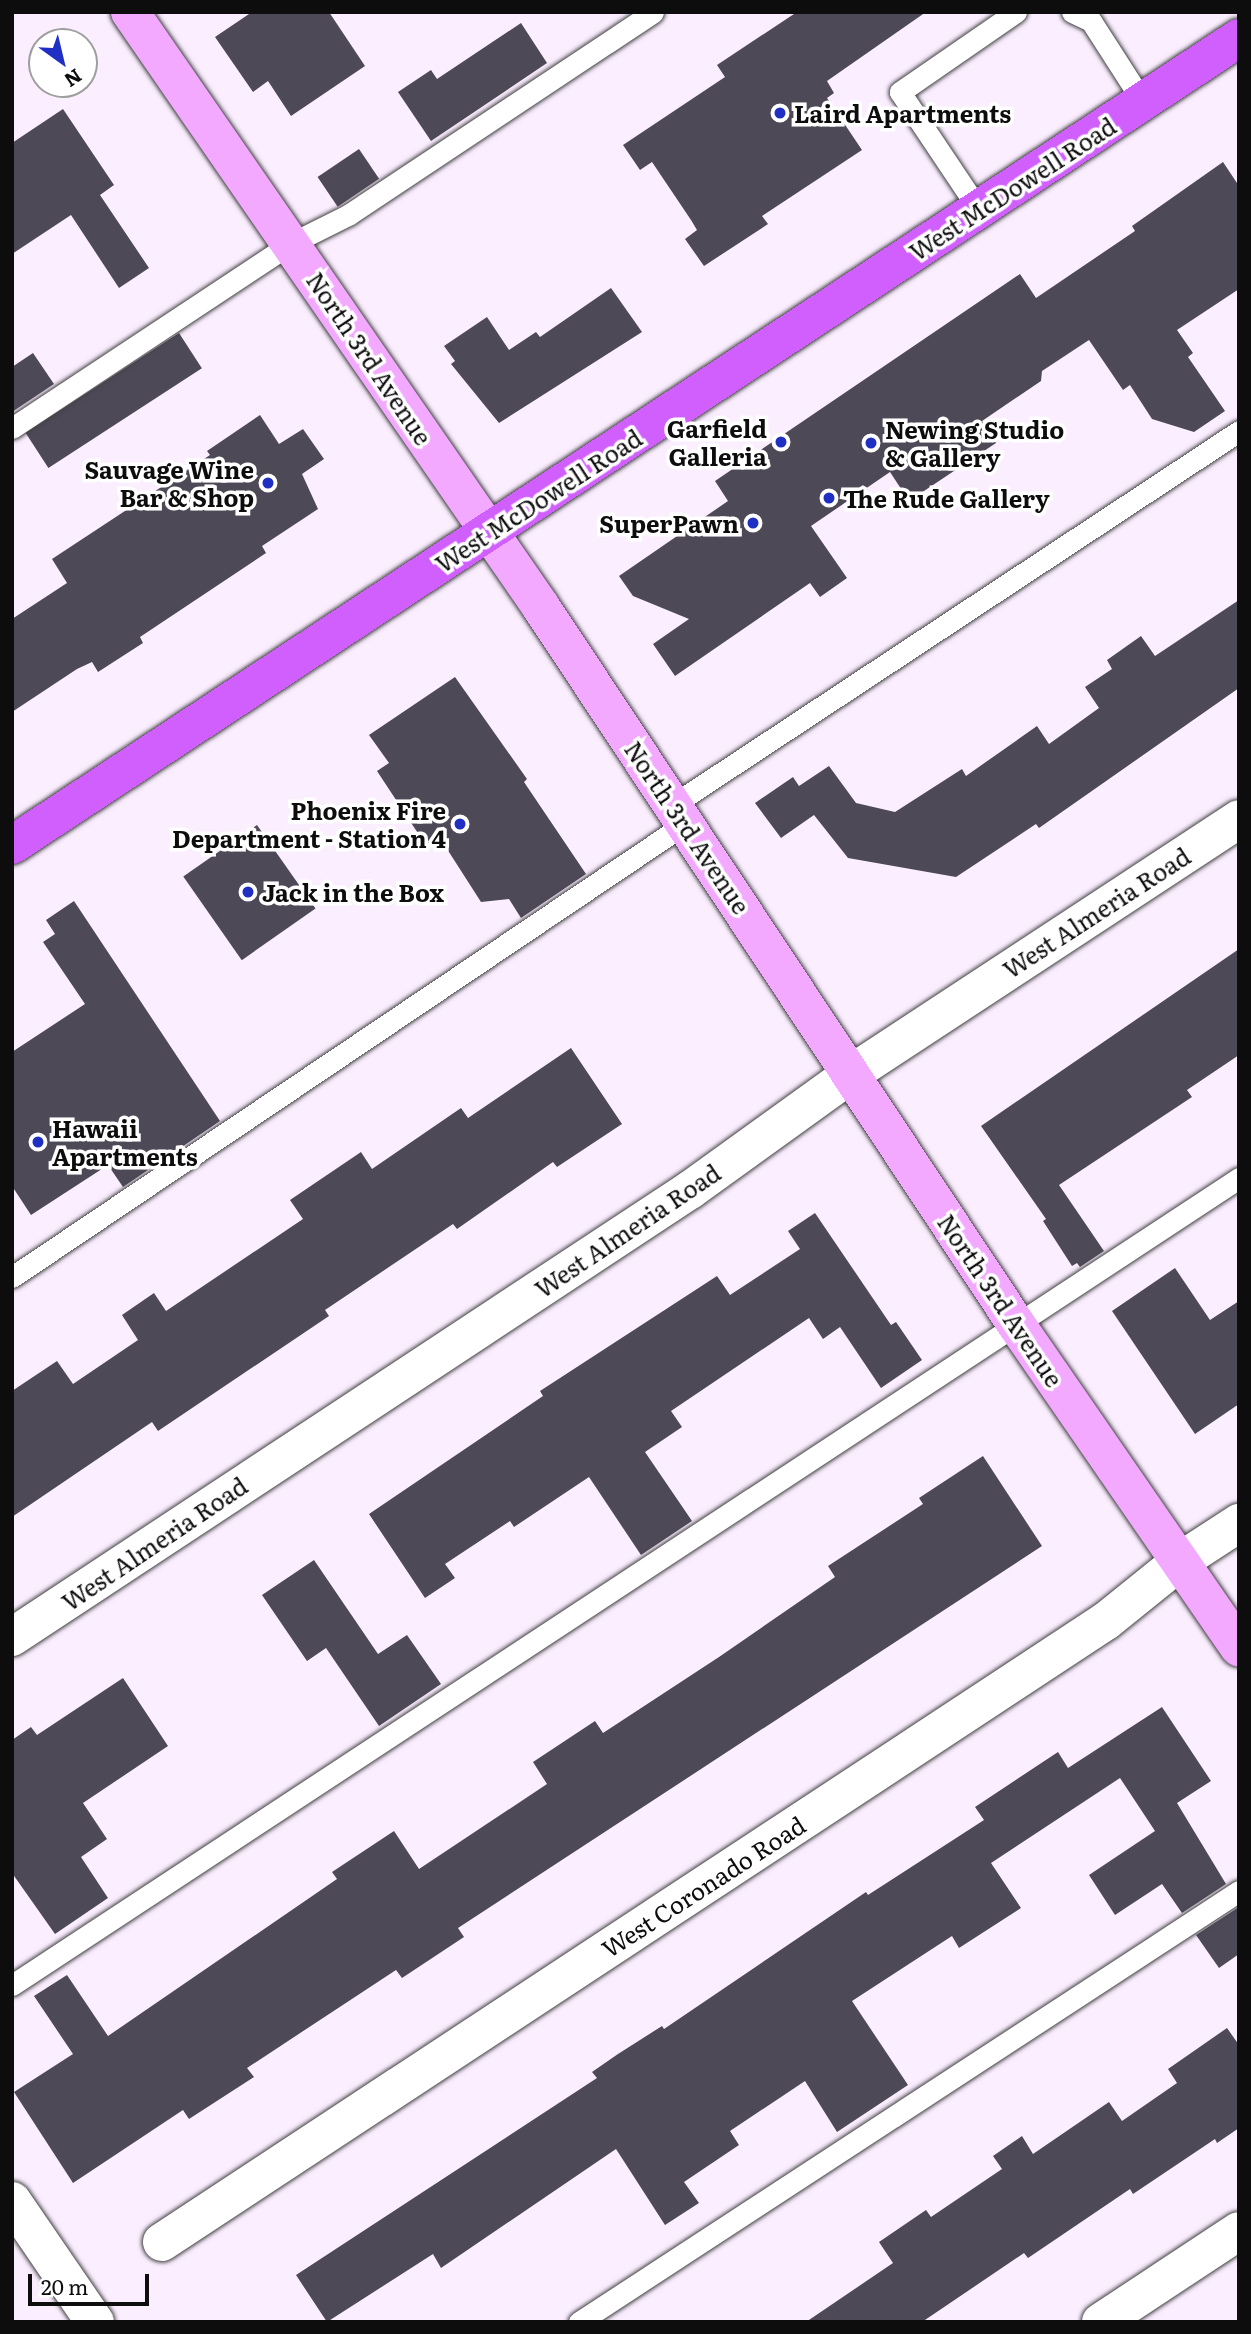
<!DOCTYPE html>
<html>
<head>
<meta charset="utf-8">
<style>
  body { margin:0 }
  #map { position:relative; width:1251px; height:2334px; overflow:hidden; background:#fbeeff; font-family:Literata,serif }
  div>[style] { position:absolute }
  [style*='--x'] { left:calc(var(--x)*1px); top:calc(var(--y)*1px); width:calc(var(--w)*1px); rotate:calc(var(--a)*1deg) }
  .building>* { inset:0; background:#4e4957; transform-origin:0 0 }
  .roads { filter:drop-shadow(0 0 2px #404040) drop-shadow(0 0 2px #404040) }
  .lane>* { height:21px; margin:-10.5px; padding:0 10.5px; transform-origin:10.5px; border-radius:10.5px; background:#fff }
  .street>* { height:38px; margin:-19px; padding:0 19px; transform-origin:19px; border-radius:19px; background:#fff }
  .secondary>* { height:38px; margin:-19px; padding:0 19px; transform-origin:19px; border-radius:19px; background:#f2a9ff }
  .primary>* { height:38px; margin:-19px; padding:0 19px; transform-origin:19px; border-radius:19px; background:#d05ffe }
  .dots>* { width:19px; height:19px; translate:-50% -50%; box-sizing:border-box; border:4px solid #fff; border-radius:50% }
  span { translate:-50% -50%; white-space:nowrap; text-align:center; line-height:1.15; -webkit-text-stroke:7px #fff; paint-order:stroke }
  .poi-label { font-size:24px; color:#0d0d0d; font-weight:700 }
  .left { translate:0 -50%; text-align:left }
  .right { translate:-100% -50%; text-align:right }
  .street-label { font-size:24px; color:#0d0d0d }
  .frame { position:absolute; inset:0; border:14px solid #0d0d0d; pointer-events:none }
  .north { position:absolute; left:28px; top:28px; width:70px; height:70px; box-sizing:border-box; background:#fff; border:2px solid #9e9e9e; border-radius:50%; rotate:146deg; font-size:19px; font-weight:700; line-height:28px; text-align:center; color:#0d0d0d }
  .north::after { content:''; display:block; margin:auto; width:24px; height:32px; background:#202fc3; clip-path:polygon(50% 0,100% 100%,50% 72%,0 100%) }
  .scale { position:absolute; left:28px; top:2274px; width:121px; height:32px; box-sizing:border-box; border:4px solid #0d0d0d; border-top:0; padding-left:9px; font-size:21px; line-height:24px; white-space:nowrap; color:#0d0d0d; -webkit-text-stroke:5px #fff; paint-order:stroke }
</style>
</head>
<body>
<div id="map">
  <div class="building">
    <div style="clip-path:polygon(252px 12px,329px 12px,365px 66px,291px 116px,268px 81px,253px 92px,215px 37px)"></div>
    <div style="clip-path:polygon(797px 12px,926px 12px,827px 81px,834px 93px,827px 98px,862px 150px,762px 216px,768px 224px,704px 266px,685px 239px,697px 230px,691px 220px,652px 162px,640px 170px,623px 145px,725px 77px,717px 65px)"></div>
    <div style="clip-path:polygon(521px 23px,547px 63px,431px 141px,398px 92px,431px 70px,437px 79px)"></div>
    <div style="clip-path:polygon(63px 109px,114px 185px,100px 195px,149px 268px,119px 288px,71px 215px,12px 254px,12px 143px)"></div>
    <div style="left:359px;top:149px;width:36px;height:50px;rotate:56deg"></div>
    <div style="clip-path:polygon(1223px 162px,1239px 186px,1239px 289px,1177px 330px,1193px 353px,1188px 357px,1225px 411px,1194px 432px,1152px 419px,1130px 385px,1123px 390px,1089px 340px,1042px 371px,1041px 381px,982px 421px,996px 443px,909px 501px,890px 472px,811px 526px,847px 578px,820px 597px,810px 583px,675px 676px,653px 644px,689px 619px,633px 596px,619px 576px,728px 501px,715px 481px,1020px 274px,1036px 298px,1135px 231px,1132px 226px)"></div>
    <div style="clip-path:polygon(611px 288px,642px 332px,499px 423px,451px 364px,455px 361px,444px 346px,487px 317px,509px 350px,536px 332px,540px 337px)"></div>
    <div style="left:179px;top:333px;width:42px;height:183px;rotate:57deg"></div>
    <div style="clip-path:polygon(33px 353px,54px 384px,12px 412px,12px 367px)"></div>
    <div style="clip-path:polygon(260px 415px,279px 444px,303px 429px,324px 459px,302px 474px,318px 509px,262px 546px,266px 553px,140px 637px,143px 643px,98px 672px,92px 662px,77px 669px,12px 712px,12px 619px,67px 583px,52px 559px,210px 455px,207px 451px)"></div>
    <div style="clip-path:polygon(1239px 600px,1239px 688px,1039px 828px,1036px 824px,956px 877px,848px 858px,814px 815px,781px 838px,755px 803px,793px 777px,799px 786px,829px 766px,856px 803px,895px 812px,962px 769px,966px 776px,1037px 726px,1049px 744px,1099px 708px,1085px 687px,1112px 669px,1107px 660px,1141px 636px,1155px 656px)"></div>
    <div style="clip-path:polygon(455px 677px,527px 779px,524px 782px,586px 874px,521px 918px,509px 899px,481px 902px,440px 838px,427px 847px,377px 771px,389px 763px,369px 735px)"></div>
    <div style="left:257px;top:825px;width:102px;height:90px;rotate:55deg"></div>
    <div style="clip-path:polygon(74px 901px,220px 1121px,123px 1187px,108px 1165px,31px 1215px,12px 1186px,12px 1052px,85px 1004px,43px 942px,55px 934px,46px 920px)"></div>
    <div style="clip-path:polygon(1239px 949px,1239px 1055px,1187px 1090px,1192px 1097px,1059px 1185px,1104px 1251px,1080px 1267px,1077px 1263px,1072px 1266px,1043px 1221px,1046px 1219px,981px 1126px)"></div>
    <div style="clip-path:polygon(571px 1048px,622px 1124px,557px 1167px,553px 1162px,457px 1229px,453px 1224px,325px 1310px,329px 1316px,158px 1431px,152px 1422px,12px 1517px,12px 1391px,57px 1361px,73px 1384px,138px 1340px,122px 1315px,154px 1293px,166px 1311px,303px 1219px,290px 1200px,361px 1152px,372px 1169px,461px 1108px,468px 1118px)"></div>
    <div style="clip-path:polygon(815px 1213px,891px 1325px,896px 1322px,922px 1360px,881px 1388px,840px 1327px,823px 1339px,809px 1318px,671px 1411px,682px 1427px,645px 1452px,692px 1521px,641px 1555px,589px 1477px,514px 1527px,510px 1521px,445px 1564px,455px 1578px,425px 1598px,369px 1514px,543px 1396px,540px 1391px,717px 1276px,730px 1295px,800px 1249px,788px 1231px)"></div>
    <div style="clip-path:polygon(1175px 1268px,1210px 1320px,1239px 1301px,1239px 1404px,1195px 1434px,1112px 1311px)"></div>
    <div style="clip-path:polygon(983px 1456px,1042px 1546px,458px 1928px,464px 1937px,402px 1978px,396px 1970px,247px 2068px,254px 2077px,189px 2119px,183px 2110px,73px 2183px,14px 2092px,73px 2054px,34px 1996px,67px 1975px,108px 2036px,337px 1879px,332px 1872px,394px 1831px,419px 1869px,547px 1784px,533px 1762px,595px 1721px,603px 1733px,719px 1657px,835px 1577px,828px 1566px,923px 1504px,919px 1498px)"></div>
    <div style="clip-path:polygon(314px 1560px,378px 1654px,407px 1635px,441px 1684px,379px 1726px,326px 1648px,307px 1661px,262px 1595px)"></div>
    <div style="clip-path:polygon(123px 1678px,168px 1746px,83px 1803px,107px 1839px,81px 1857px,108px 1898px,55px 1934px,12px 1873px,12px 1740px,31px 1727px,37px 1735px)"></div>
    <div style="clip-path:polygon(1162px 1707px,1211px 1781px,1177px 1803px,1226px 1884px,1182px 1913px,1162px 1884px,1115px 1915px,1089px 1875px,1155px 1831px,1120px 1778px,991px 1863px,1021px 1908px,959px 1948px,952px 1936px,852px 2001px,908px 2085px,837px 2132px,805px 2081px,730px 2131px,739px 2145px,684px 2182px,699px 2203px,665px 2225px,616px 2149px,441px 2268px,433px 2254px,327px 2322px,296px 2275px,597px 2078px,592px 2072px,618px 2054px,662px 2026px,664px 2029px,866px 1892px,868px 1895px,984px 1820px,975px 1807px,1058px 1752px,1068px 1768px)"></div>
    <div style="clip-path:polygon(1239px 1907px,1239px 1954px,1219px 1968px,1196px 1935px)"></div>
    <div style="clip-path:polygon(1227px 2028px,1239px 2045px,1239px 2128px,1217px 2143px,1215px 2139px,1133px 2194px,1130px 2189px,1028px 2258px,1024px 2253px,922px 2322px,806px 2322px,893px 2263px,879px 2242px,926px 2210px,931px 2217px,1002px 2169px,993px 2156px,1022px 2136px,1033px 2154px,1109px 2102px,1122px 2121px,1177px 2083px,1168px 2069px)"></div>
  </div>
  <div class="roads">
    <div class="lane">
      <div style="--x:1072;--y:12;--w:21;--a:25"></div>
      <div style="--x:1091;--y:21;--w:96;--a:57.3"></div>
      <div style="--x:979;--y:210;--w:142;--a:-123.8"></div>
      <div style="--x:900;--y:92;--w:141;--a:-34.6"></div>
      <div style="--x:12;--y:428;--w:336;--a:-33.5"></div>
      <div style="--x:292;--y:243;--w:63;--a:-26.6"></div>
      <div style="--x:348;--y:215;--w:366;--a:-33.6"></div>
      <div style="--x:674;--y:804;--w:677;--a:-33.43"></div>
      <div style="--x:12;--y:1277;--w:813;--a:-33.96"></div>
      <div style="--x:12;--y:1985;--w:1469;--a:-33.33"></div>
      <div style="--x:579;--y:2322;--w:788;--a:-33.15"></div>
    </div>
    <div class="street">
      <div style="--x:12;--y:1637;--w:812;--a:-33.4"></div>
      <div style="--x:690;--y:1190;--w:198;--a:-35.8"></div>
      <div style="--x:851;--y:1074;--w:464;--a:-33.3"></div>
      <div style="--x:12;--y:2201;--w:147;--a:55.6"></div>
      <div style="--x:162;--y:2242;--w:1130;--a:-33.34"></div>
      <div style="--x:1106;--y:1621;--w:94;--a:-38.9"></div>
      <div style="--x:1179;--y:1562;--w:72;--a:-33"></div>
      <div style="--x:1101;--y:2322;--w:165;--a:-33.4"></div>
    </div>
    <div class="secondary">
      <div style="--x:130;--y:12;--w:723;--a:55.36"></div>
      <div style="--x:541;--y:607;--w:860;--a:56.48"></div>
      <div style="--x:1016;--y:1324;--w:393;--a:55.4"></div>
    </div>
    <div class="primary">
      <div style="--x:12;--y:845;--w:1469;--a:-33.33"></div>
    </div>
  </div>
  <div class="dots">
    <div style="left:780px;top:113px;background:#202fc3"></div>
    <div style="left:781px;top:442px;background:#202fc3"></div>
    <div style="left:871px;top:443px;background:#202fc3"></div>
    <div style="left:268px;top:483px;background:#202fc3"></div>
    <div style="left:829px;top:498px;background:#202fc3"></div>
    <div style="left:753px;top:523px;background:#202fc3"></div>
    <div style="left:460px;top:824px;background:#202fc3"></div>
    <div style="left:248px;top:892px;background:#202fc3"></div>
    <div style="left:38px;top:1142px;background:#202fc3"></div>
  </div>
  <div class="poi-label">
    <span class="left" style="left:794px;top:113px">Laird Apartments</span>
    <span class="right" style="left:767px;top:442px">Garfield<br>Galleria</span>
    <span class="left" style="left:885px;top:443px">Newing Studio<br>&amp; Gallery</span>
    <span class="right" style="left:254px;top:483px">Sauvage Wine<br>Bar &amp; Shop</span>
    <span class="left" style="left:843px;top:498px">The Rude Gallery</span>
    <span class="right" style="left:739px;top:523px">SuperPawn</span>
    <span class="right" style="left:446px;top:824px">Phoenix Fire<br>Department - Station 4</span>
    <span class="left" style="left:262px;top:892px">Jack in the Box</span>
    <span class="left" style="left:52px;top:1142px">Hawaii<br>Apartments</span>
  </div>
  <div class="street-label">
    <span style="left:1012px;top:188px;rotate:-33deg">West McDowell Road</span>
    <span style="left:370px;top:358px;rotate:56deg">North 3rd Avenue</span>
    <span style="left:538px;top:500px;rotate:-33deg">West McDowell Road</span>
    <span style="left:688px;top:827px;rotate:56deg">North 3rd Avenue</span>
    <span style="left:1096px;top:912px;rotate:-33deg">West Almeria Road</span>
    <span style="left:627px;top:1230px;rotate:-34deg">West Almeria Road</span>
    <span style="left:1001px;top:1300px;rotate:56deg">North 3rd Avenue</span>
    <span style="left:154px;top:1543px;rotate:-34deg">West Almeria Road</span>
    <span style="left:703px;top:1886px;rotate:-33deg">West Coronado Road</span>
  </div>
  <div class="frame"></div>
  <div class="north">N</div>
  <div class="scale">20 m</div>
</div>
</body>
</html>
